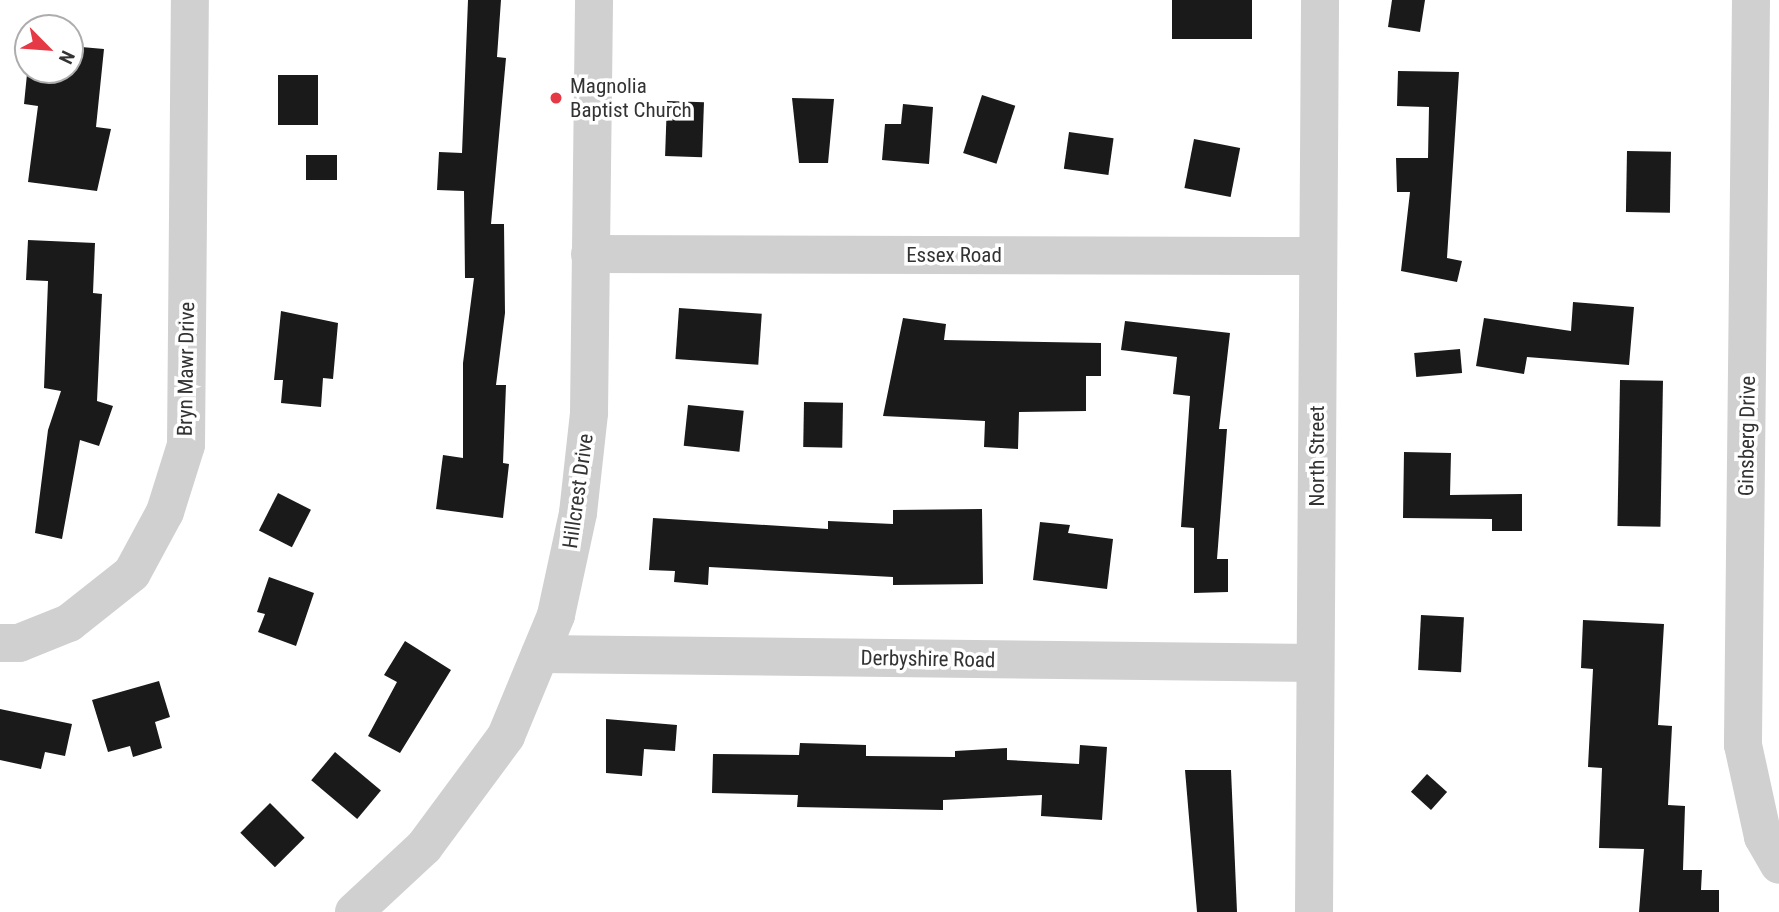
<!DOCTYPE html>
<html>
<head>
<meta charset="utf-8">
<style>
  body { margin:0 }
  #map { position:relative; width:1779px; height:912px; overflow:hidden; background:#fff; font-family:"Roboto Condensed",sans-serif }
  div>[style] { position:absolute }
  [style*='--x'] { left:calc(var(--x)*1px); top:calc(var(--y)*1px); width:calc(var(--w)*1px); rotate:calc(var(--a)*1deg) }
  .building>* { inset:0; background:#1a1a1a; transform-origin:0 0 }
  .minor>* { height:38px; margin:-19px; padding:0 19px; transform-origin:19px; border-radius:19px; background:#d0d0d0 }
  .dots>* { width:19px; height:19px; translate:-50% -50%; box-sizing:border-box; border:4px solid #fff; border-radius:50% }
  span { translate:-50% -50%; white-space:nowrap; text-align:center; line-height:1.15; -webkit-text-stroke:7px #fff; paint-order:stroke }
  .poi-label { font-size:21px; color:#333 }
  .left { translate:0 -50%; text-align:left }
  .street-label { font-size:21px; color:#333 }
  .north { position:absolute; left:14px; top:14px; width:70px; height:70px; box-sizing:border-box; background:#fff; border:2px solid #adadad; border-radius:50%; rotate:115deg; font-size:19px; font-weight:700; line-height:28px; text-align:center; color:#333 }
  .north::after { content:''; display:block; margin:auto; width:24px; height:32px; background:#e63946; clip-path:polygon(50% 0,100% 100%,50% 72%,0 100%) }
</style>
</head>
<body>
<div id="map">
  <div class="building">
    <div style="clip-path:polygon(468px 0,501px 0,497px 57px,506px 58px,491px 224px,504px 224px,505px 313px,496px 385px,506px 385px,503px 463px,509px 464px,503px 518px,436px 509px,443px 455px,463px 458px,463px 363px,474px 278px,465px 278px,464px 191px,437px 190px,439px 152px,462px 153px)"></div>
    <div style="left:1172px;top:0;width:80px;height:39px"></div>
    <div style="clip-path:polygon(1392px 0,1425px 0,1420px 32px,1388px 27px)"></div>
    <div style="clip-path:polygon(70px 46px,104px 49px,96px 127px,111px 129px,97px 191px,28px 182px,38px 106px,24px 104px,28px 64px,28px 70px,70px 70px)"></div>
    <div style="clip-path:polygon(1398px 71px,1459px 72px,1447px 258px,1462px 261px,1457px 282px,1401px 271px,1410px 192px,1397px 192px,1396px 158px,1428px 158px,1429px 107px,1397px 106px)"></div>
    <div style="left:278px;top:75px;width:40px;height:50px"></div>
    <div style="left:982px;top:95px;width:35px;height:61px;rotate:18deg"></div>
    <div style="clip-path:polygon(792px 98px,834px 99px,828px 163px,799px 163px)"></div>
    <div style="left:667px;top:101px;width:37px;height:55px;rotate:2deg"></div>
    <div style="clip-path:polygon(903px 104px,933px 107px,929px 164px,882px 160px,885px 124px,901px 124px)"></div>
    <div style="left:1069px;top:132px;width:45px;height:37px;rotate:8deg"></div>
    <div style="left:1194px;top:139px;width:47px;height:50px;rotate:11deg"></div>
    <div style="left:1627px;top:151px;width:44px;height:61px;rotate:1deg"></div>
    <div style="left:337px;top:155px;width:25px;height:31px;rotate:90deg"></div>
    <div style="clip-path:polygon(28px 240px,95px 243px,93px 293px,102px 294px,97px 401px,113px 406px,99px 446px,80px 440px,62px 539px,35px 533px,48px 430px,61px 391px,44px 388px,48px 281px,26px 280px)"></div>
    <div style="clip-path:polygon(1573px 302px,1634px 307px,1629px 365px,1527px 357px,1524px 374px,1476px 366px,1484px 318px,1571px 331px)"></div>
    <div style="left:679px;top:308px;width:83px;height:51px;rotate:4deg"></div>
    <div style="clip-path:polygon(281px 311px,338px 323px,333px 379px,323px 378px,321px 407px,281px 403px,283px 380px,274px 380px)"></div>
    <div style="clip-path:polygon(903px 318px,946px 324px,944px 340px,1101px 343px,1101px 376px,1086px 376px,1086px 411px,1019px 412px,1018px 449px,984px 447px,985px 421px,883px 416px)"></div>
    <div style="clip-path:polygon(1125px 321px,1230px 333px,1219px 429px,1227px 429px,1217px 559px,1228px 559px,1228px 592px,1194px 593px,1194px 528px,1181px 527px,1190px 396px,1173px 394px,1177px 357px,1121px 350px)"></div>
    <div style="left:1460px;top:349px;width:24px;height:46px;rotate:85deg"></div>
    <div style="left:1620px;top:380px;width:43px;height:146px;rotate:1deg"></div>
    <div style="left:804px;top:402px;width:39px;height:45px;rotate:1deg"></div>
    <div style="left:688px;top:405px;width:56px;height:41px;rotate:6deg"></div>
    <div style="clip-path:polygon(1404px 452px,1451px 453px,1450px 495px,1522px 494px,1522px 531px,1492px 531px,1492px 519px,1403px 518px)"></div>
    <div style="left:278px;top:493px;width:37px;height:42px;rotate:27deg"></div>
    <div style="clip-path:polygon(982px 509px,983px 584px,893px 585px,893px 577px,709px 567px,708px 585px,674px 582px,675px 571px,649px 570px,653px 518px,828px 529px,828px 521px,893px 524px,893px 510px)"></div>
    <div style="clip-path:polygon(1040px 522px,1070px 525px,1068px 533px,1113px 539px,1107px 589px,1033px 580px)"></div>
    <div style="clip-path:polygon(269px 577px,314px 593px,296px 646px,258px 632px,265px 614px,257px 612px)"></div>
    <div style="left:1421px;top:615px;width:43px;height:55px;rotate:3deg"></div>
    <div style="clip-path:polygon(1583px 620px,1664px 624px,1658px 725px,1672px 726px,1668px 805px,1685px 806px,1683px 870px,1702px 870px,1701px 890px,1719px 890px,1719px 912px,1639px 912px,1644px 849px,1599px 848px,1602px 768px,1588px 767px,1593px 669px,1581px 668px)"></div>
    <div style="clip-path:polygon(405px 641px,451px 670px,400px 753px,368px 736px,397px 682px,384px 675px)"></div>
    <div style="clip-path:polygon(159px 681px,170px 717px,155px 722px,162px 748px,133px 757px,130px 746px,108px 752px,92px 700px)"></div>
    <div style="clip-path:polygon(0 709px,72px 724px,65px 756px,45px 752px,41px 769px,0 760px)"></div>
    <div style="clip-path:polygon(606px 719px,677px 725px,675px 751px,644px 749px,642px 776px,606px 773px)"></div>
    <div style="clip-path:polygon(800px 743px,866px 745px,866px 756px,955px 757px,955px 751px,1007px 748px,1007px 760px,1079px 764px,1080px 745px,1107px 747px,1102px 820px,1041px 816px,1042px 795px,943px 800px,943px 810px,797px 807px,798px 795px,712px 793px,713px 754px,799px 755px)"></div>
    <div style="left:335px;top:752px;width:60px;height:37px;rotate:40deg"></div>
    <div style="clip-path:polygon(1185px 770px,1231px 770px,1237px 912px,1197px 912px)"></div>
    <div style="left:1427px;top:774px;width:27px;height:24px;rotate:42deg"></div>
    <div style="left:270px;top:803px;width:49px;height:42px;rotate:45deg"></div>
  </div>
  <div class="minor">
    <div style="--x:1751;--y:0;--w:745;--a:90.62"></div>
    <div style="--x:1743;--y:745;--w:94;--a:77.7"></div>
    <div style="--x:1763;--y:837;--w:32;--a:60"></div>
    <div style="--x:590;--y:254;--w:728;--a:0.16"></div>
    <div style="--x:0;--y:643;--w:19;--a:0"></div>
    <div style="--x:19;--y:643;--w:54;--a:-21.8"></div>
    <div style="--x:69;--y:623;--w:80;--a:-38.4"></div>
    <div style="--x:132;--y:573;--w:69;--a:-61.6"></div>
    <div style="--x:165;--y:512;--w:70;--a:-72.6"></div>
    <div style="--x:186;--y:445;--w:445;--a:-89.5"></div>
    <div style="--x:540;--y:654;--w:775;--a:0.67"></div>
    <div style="--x:354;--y:912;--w:96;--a:-42.9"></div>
    <div style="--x:424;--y:847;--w:138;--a:-53.5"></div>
    <div style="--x:506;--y:736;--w:131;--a:-67.5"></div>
    <div style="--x:556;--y:615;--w:104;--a:-77.8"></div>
    <div style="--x:578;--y:513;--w:101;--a:-83.7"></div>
    <div style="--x:589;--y:413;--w:413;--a:-89.3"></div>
    <div style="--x:1314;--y:912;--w:912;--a:-89.62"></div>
  </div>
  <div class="dots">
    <div style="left:556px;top:98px;background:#e63946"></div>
  </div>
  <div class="poi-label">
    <span class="left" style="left:570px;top:98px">Magnolia<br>Baptist Church</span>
  </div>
  <div class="street-label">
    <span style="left:954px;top:255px">Essex Road</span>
    <span style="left:186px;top:369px;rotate:-89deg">Bryn Mawr Drive</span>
    <span style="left:1747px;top:436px;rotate:-89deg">Ginsberg Drive</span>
    <span style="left:1317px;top:456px;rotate:-90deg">North Street</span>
    <span style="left:578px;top:491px;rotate:-82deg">Hillcrest Drive</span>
    <span style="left:928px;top:659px;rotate:1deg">Derbyshire Road</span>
  </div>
  <div class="north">N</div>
</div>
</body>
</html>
